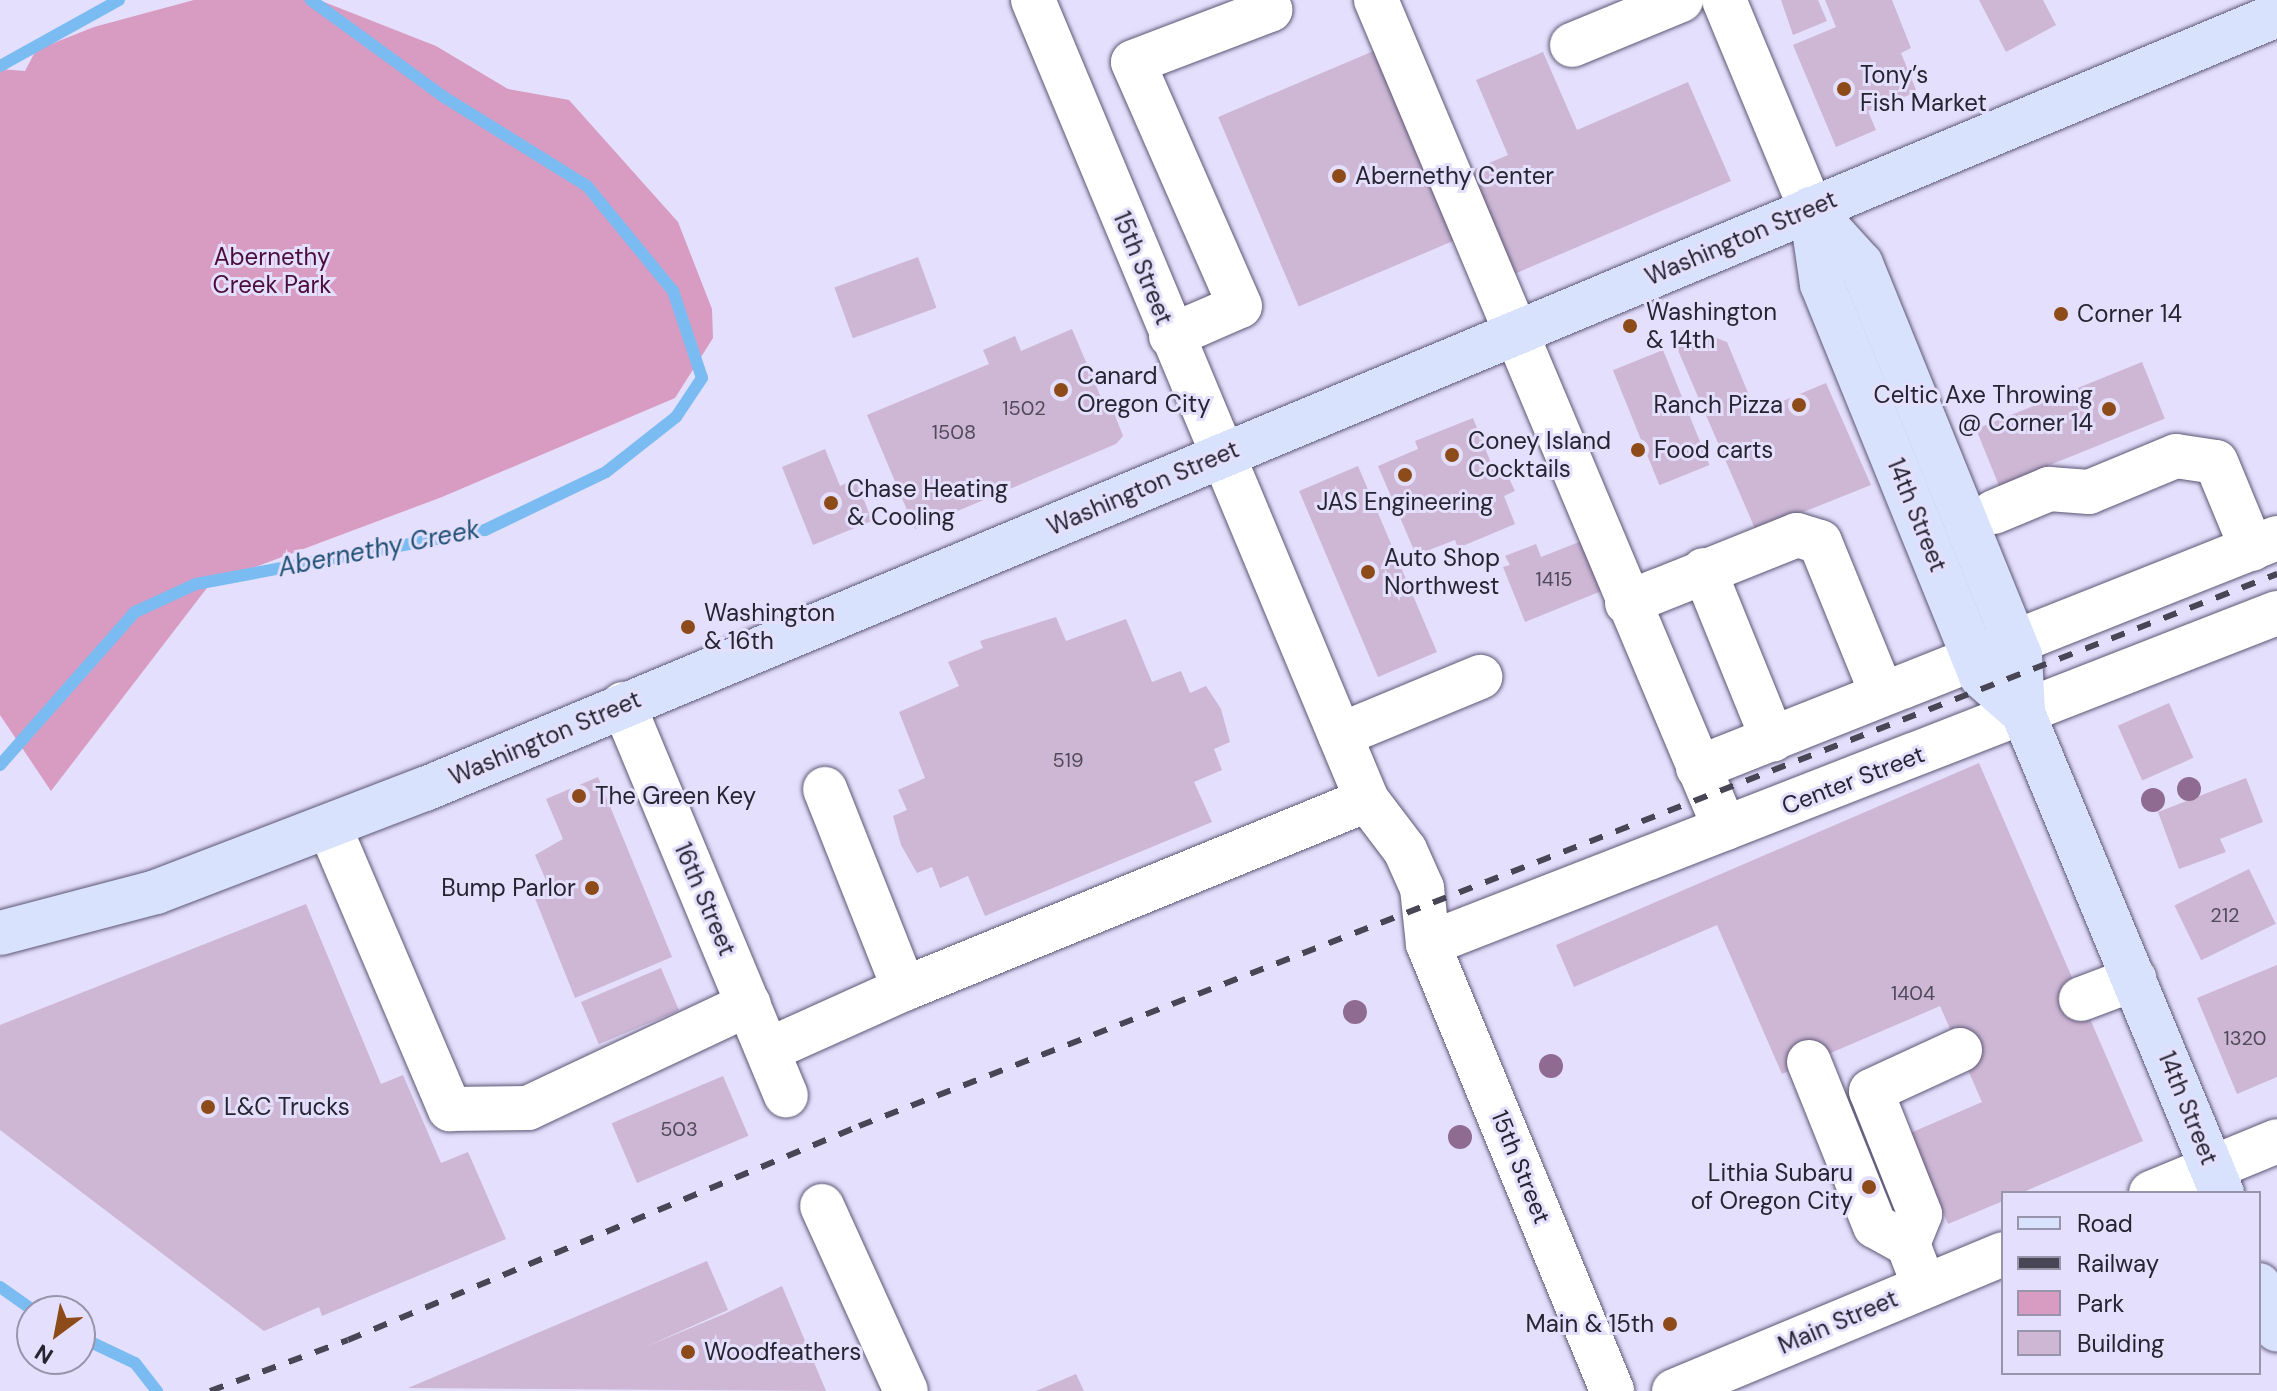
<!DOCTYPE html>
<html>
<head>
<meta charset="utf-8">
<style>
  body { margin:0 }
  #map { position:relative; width:2277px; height:1391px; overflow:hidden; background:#e4dffc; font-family:"DM Sans",sans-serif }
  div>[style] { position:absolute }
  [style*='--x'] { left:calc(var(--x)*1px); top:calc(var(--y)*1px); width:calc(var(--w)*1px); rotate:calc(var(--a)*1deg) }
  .green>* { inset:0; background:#d89bc1 }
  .stream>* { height:12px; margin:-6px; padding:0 6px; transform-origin:6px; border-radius:6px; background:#7abcf2 }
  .building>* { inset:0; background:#cdb7d5; transform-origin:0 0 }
  .roads { filter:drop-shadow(0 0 2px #5d5775) drop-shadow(0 0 2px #5d5775) }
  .minor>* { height:44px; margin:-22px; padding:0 22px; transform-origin:22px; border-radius:22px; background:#fff }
  .major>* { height:44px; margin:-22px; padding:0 22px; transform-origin:22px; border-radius:22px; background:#d8e2fc }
  .rail>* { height:6px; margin-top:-3px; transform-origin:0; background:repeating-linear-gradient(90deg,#484555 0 14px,transparent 0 28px) }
  .trees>* { width:24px; height:24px; margin:-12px; border-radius:50%; background:#8f6b91 }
  .dots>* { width:22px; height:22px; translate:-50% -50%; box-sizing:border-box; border:4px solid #e4dffc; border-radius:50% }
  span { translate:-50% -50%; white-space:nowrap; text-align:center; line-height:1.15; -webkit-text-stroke:6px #e4dffc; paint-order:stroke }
  .number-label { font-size:20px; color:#50495a }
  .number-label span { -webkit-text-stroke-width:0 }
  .poi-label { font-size:24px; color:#262431 }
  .left { translate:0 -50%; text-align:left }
  .right { translate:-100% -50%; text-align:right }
  .street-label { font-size:24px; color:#262431 }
  .park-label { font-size:24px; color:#4a0c3a }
  .water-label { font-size:26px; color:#215176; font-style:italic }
  .legend { position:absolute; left:2001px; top:1191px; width:260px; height:184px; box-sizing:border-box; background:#e4dffc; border:2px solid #9894ab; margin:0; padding:10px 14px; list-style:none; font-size:24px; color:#262431 }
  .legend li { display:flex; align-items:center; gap:16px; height:40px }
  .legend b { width:40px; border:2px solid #9894ab }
  .north { position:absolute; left:16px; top:1295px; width:80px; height:80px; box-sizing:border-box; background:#e4dffc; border:2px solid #9894ab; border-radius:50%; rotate:212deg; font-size:22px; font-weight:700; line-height:32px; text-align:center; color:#262431 }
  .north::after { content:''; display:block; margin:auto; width:28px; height:36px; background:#8d4b19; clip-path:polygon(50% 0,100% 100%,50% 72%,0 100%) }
</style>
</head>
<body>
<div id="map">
  <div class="green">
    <div style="clip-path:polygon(194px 0,319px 0,436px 46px,508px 89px,569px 100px,678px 222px,712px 309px,713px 338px,675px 398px,442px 497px,210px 584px,51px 791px,0 715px,0 69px,25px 71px,36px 50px,94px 27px)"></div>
  </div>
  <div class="stream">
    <div style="--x:0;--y:66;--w:136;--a:-29"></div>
    <div style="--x:0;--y:765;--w:204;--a:-48.6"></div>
    <div style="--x:135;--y:612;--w:67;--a:-24.7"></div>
    <div style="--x:196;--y:584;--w:294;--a:-10.6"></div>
    <div style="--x:485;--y:530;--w:134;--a:-25.6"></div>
    <div style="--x:606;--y:472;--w:89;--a:-38.2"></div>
    <div style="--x:676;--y:417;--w:47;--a:-56.3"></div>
    <div style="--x:702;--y:378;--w:92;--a:-108.4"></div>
    <div style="--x:673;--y:291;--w:136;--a:-129.3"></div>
    <div style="--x:587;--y:186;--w:168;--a:-148.1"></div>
    <div style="--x:444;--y:97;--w:165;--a:-143.9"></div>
    <div style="--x:0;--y:1287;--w:42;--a:35.2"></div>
    <div style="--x:80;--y:1337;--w:61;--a:25.3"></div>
    <div style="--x:135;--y:1363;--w:36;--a:52"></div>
  </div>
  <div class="building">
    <div style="clip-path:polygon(1781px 0,1818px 0,1827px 21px,1793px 35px)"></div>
    <div style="clip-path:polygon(1825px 0,1892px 0,1911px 48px,1901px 53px,1917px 92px,1868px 111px,1876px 130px,1836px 147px,1793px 45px,1836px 27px)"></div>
    <div style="clip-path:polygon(1979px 0,2043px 0,2056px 25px,2006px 52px)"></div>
    <div style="left:1383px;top:47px;width:206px;height:179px;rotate:67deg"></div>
    <div style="clip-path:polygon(1543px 52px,1577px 130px,1688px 82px,1731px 181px,1505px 278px,1460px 175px,1508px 155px,1476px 80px)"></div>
    <div style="left:918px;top:257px;width:54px;height:89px;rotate:70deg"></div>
    <div style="clip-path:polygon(1072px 329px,1105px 407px,1111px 405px,1123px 436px,1116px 444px,915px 529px,867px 415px,989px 364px,983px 350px,1015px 336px,1021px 351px)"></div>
    <div style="clip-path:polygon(1703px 333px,1727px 342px,1756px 412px,1826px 383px,1871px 485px,1756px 531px,1677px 348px)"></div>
    <div style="left:1663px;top:350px;width:124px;height:54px;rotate:68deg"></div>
    <div style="left:2142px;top:362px;width:61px;height:179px;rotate:68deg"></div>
    <div style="clip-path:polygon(1473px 418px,1497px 478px,1507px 474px,1515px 491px,1504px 496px,1515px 524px,1458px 548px,1455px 540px,1416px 555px,1378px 466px,1418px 449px,1415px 441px)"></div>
    <div style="clip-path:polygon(825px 449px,840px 486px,856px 479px,872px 521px,813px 545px,782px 467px)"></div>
    <div style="left:1358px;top:466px;width:202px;height:64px;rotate:67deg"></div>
    <div style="clip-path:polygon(1584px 540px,1604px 590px,1525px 622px,1503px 567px,1510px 565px,1505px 556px,1536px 544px,1541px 557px)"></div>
    <div style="clip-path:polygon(1056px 617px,1066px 641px,1126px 619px,1152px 682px,1181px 671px,1190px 693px,1206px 686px,1221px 709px,1230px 742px,1214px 749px,1222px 770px,1194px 782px,1212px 822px,985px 916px,968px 876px,940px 888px,932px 867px,917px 873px,901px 845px,893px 816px,907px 810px,898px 790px,925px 778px,899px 712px,959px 686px,948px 662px,983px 648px,980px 641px)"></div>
    <div style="left:2169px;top:703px;width:60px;height:56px;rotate:66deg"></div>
    <div style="clip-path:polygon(1979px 763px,2143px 1141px,2021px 1193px,2003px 1193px,2003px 1201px,1948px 1224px,1908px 1134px,1982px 1102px,1940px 1006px,1782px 1074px,1717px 925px,1574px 987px,1556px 945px)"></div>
    <div style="clip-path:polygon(598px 777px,672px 957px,575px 998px,532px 891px,548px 885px,535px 855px,563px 839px,546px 799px)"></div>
    <div style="clip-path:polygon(2246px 778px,2263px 822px,2220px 839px,2226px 852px,2179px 869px,2158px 812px)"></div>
    <div style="left:2249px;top:869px;width:61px;height:83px;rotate:64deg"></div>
    <div style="clip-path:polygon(306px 904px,381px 1084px,403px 1075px,441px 1163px,468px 1152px,506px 1239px,322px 1316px,319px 1307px,264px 1331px,0 1130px,0 1025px)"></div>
    <div style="clip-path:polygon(2277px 965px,2277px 1077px,2237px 1094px,2197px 998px)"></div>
    <div style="left:661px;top:968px;width:46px;height:87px;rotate:67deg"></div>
    <div style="left:723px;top:1076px;width:65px;height:121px;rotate:67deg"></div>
    <div style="clip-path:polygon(707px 1261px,728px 1310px,643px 1348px,724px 1314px,782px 1286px,826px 1391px,408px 1388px)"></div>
    <div style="clip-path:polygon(1076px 1374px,1084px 1391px,1036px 1391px)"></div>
  </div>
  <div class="roads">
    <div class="minor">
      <div style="--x:1033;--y:0;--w:867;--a:67.34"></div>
      <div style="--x:1367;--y:800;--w:63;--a:52.8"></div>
      <div style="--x:1405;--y:850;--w:42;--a:65.9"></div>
      <div style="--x:1422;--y:888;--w:56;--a:83.9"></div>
      <div style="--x:1428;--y:944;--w:483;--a:67.6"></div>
      <div style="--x:1376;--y:0;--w:899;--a:67.17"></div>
      <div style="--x:1724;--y:0;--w:226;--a:67.4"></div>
      <div style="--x:1572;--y:45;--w:118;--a:-22.4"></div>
      <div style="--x:1171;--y:336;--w:75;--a:-23.5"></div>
      <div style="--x:1240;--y:306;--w:266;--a:-113.7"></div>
      <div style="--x:1133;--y:62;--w:147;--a:-20.8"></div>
      <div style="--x:1270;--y:10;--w:11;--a:-117"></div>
      <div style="--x:1994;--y:512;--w:60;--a:-22.7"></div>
      <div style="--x:2049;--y:489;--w:40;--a:4.3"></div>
      <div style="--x:2089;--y:492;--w:94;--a:-22.5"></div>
      <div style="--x:2176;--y:456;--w:40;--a:8.5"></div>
      <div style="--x:2216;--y:462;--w:94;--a:67.5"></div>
      <div style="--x:1704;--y:570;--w:183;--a:67.9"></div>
      <div style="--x:1627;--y:603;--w:183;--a:-21.8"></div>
      <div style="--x:1797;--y:535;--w:24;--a:17"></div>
      <div style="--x:1820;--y:542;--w:164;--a:67.8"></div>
      <div style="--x:623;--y:704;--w:424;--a:67.4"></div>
      <div style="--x:1340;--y:735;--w:152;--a:-22.5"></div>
      <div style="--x:1698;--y:768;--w:623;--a:-21.66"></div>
      <div style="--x:825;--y:789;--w:215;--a:68.4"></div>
      <div style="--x:329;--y:826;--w:308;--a:66.9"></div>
      <div style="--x:450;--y:1109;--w:78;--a:-0.7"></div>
      <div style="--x:528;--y:1108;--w:244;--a:-25.2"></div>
      <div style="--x:1428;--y:944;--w:911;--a:-21.3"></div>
      <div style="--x:2081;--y:999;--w:57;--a:-20.7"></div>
      <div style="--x:768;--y:1050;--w:149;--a:-24.2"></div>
      <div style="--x:904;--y:989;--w:500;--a:-22.21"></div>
      <div style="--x:1809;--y:1062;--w:177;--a:68.1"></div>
      <div style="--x:1875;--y:1226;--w:38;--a:29"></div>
      <div style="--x:1908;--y:1244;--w:28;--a:69"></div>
      <div style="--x:2151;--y:1193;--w:136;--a:-22.4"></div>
      <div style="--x:822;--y:1206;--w:203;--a:65.6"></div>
      <div style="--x:1908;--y:1244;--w:32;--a:-68"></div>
      <div style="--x:1920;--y:1214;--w:132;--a:-111.7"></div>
      <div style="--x:1871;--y:1091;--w:98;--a:-24.7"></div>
      <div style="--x:1674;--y:1391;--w:356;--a:-22.6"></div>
    </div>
    <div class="major">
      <div style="--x:1811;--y:209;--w:74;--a:47.7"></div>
      <div style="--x:1861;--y:264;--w:422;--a:67.9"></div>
      <div style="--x:2020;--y:655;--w:58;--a:87"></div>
      <div style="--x:2023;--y:713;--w:520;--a:67.48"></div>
      <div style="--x:1811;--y:209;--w:76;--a:81.7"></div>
      <div style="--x:1822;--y:284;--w:423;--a:67.9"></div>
      <div style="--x:1981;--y:676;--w:56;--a:41.4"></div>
      <div style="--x:0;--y:933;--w:161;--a:-14.7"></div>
      <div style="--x:156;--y:892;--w:288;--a:-21"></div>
      <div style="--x:425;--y:789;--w:2007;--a:-22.68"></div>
      <div style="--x:2259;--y:1285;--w:48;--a:68.2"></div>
    </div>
  </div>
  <div class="rail">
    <div style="--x:210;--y:1391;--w:147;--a:-20.3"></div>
    <div style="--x:348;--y:1340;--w:554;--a:-22.72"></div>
    <div style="--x:859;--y:1126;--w:1522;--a:-21.27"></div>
  </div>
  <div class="trees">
    <div style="left:2189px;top:789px"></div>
    <div style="left:2153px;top:800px"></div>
    <div style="left:1355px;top:1012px"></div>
    <div style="left:1551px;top:1066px"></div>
    <div style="left:1460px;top:1137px"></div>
  </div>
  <div class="dots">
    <div style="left:1844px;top:89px;background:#8d4b19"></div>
    <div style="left:1339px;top:176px;background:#8d4b19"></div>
    <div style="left:2061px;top:314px;background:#8d4b19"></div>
    <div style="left:1630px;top:326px;background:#8d4b19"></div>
    <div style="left:1061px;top:390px;background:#8d4b19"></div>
    <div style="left:1799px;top:405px;background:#8d4b19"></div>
    <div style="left:2109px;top:409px;background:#8d4b19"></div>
    <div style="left:1638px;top:450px;background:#8d4b19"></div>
    <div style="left:1452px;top:455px;background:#8d4b19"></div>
    <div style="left:1405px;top:475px;background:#8d4b19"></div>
    <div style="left:831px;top:503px;background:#8d4b19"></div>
    <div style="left:1368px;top:572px;background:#8d4b19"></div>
    <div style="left:688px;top:627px;background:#8d4b19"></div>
    <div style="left:579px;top:796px;background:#8d4b19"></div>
    <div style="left:592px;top:888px;background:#8d4b19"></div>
    <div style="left:208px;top:1107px;background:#8d4b19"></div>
    <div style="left:1869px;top:1187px;background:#8d4b19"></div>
    <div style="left:1670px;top:1324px;background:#8d4b19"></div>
    <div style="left:688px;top:1352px;background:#8d4b19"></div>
  </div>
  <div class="number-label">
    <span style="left:1024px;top:408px">1502</span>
    <span style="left:954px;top:432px">1508</span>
    <span style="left:1554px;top:579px">1415</span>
    <span style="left:1068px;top:760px">519</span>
    <span style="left:2225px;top:915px">212</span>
    <span style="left:1913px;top:993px">1404</span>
    <span style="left:2245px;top:1038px">1320</span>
    <span style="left:679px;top:1129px">503</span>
  </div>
  <div class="poi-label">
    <span class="left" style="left:1860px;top:89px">Tony’s<br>Fish Market</span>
    <span class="left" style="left:1355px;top:176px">Abernethy Center</span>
    <span class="left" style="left:1646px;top:326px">Washington<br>&amp; 14th</span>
    <span class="left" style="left:2077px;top:314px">Corner 14</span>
    <span class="left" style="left:1077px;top:390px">Canard<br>Oregon City</span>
    <span class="right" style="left:2093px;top:409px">Celtic Axe Throwing<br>@ Corner 14</span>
    <span class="right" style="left:1783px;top:405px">Ranch Pizza</span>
    <span class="left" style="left:1468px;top:455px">Coney Island<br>Cocktails</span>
    <span class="left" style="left:1654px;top:450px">Food carts</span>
    <span class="left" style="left:847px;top:503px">Chase Heating<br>&amp; Cooling</span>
    <span style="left:1405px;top:502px">JAS Engineering</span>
    <span class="left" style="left:1384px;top:572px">Auto Shop<br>Northwest</span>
    <span class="left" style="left:704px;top:627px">Washington<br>&amp; 16th</span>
    <span class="left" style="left:595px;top:796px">The Green Key</span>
    <span class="right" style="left:576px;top:888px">Bump Parlor</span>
    <span class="left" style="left:224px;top:1107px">L&amp;C Trucks</span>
    <span class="right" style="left:1853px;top:1187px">Lithia Subaru<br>of Oregon City</span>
    <span class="right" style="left:1654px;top:1324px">Main &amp; 15th</span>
    <span class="left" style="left:704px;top:1352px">Woodfeathers</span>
  </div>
  <div class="street-label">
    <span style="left:1741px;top:238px;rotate:-23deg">Washington Street</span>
    <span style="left:1143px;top:268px;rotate:68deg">15th Street</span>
    <span style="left:1143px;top:488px;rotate:-23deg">Washington Street</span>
    <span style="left:1917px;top:515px;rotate:68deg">14th Street</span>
    <span style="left:545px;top:738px;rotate:-23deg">Washington Street</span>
    <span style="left:1853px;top:780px;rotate:-21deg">Center Street</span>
    <span style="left:705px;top:899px;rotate:67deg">16th Street</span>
    <span style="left:2188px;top:1108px;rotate:68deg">14th Street</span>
    <span style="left:1521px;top:1167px;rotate:68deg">15th Street</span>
    <span style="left:1838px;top:1322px;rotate:-23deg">Main Street</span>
  </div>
  <div class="park-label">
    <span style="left:272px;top:271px">Abernethy<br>Creek Park</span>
  </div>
  <div class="water-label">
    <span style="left:379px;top:549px;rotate:-11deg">Abernethy Creek</span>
  </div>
  <ul class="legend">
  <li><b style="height:10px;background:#d8e2fc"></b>Road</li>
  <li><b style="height:10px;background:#484555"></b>Railway</li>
  <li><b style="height:22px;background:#d89bc1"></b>Park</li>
  <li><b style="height:22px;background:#cdb7d5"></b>Building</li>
  </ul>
  <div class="north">N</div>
</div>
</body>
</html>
